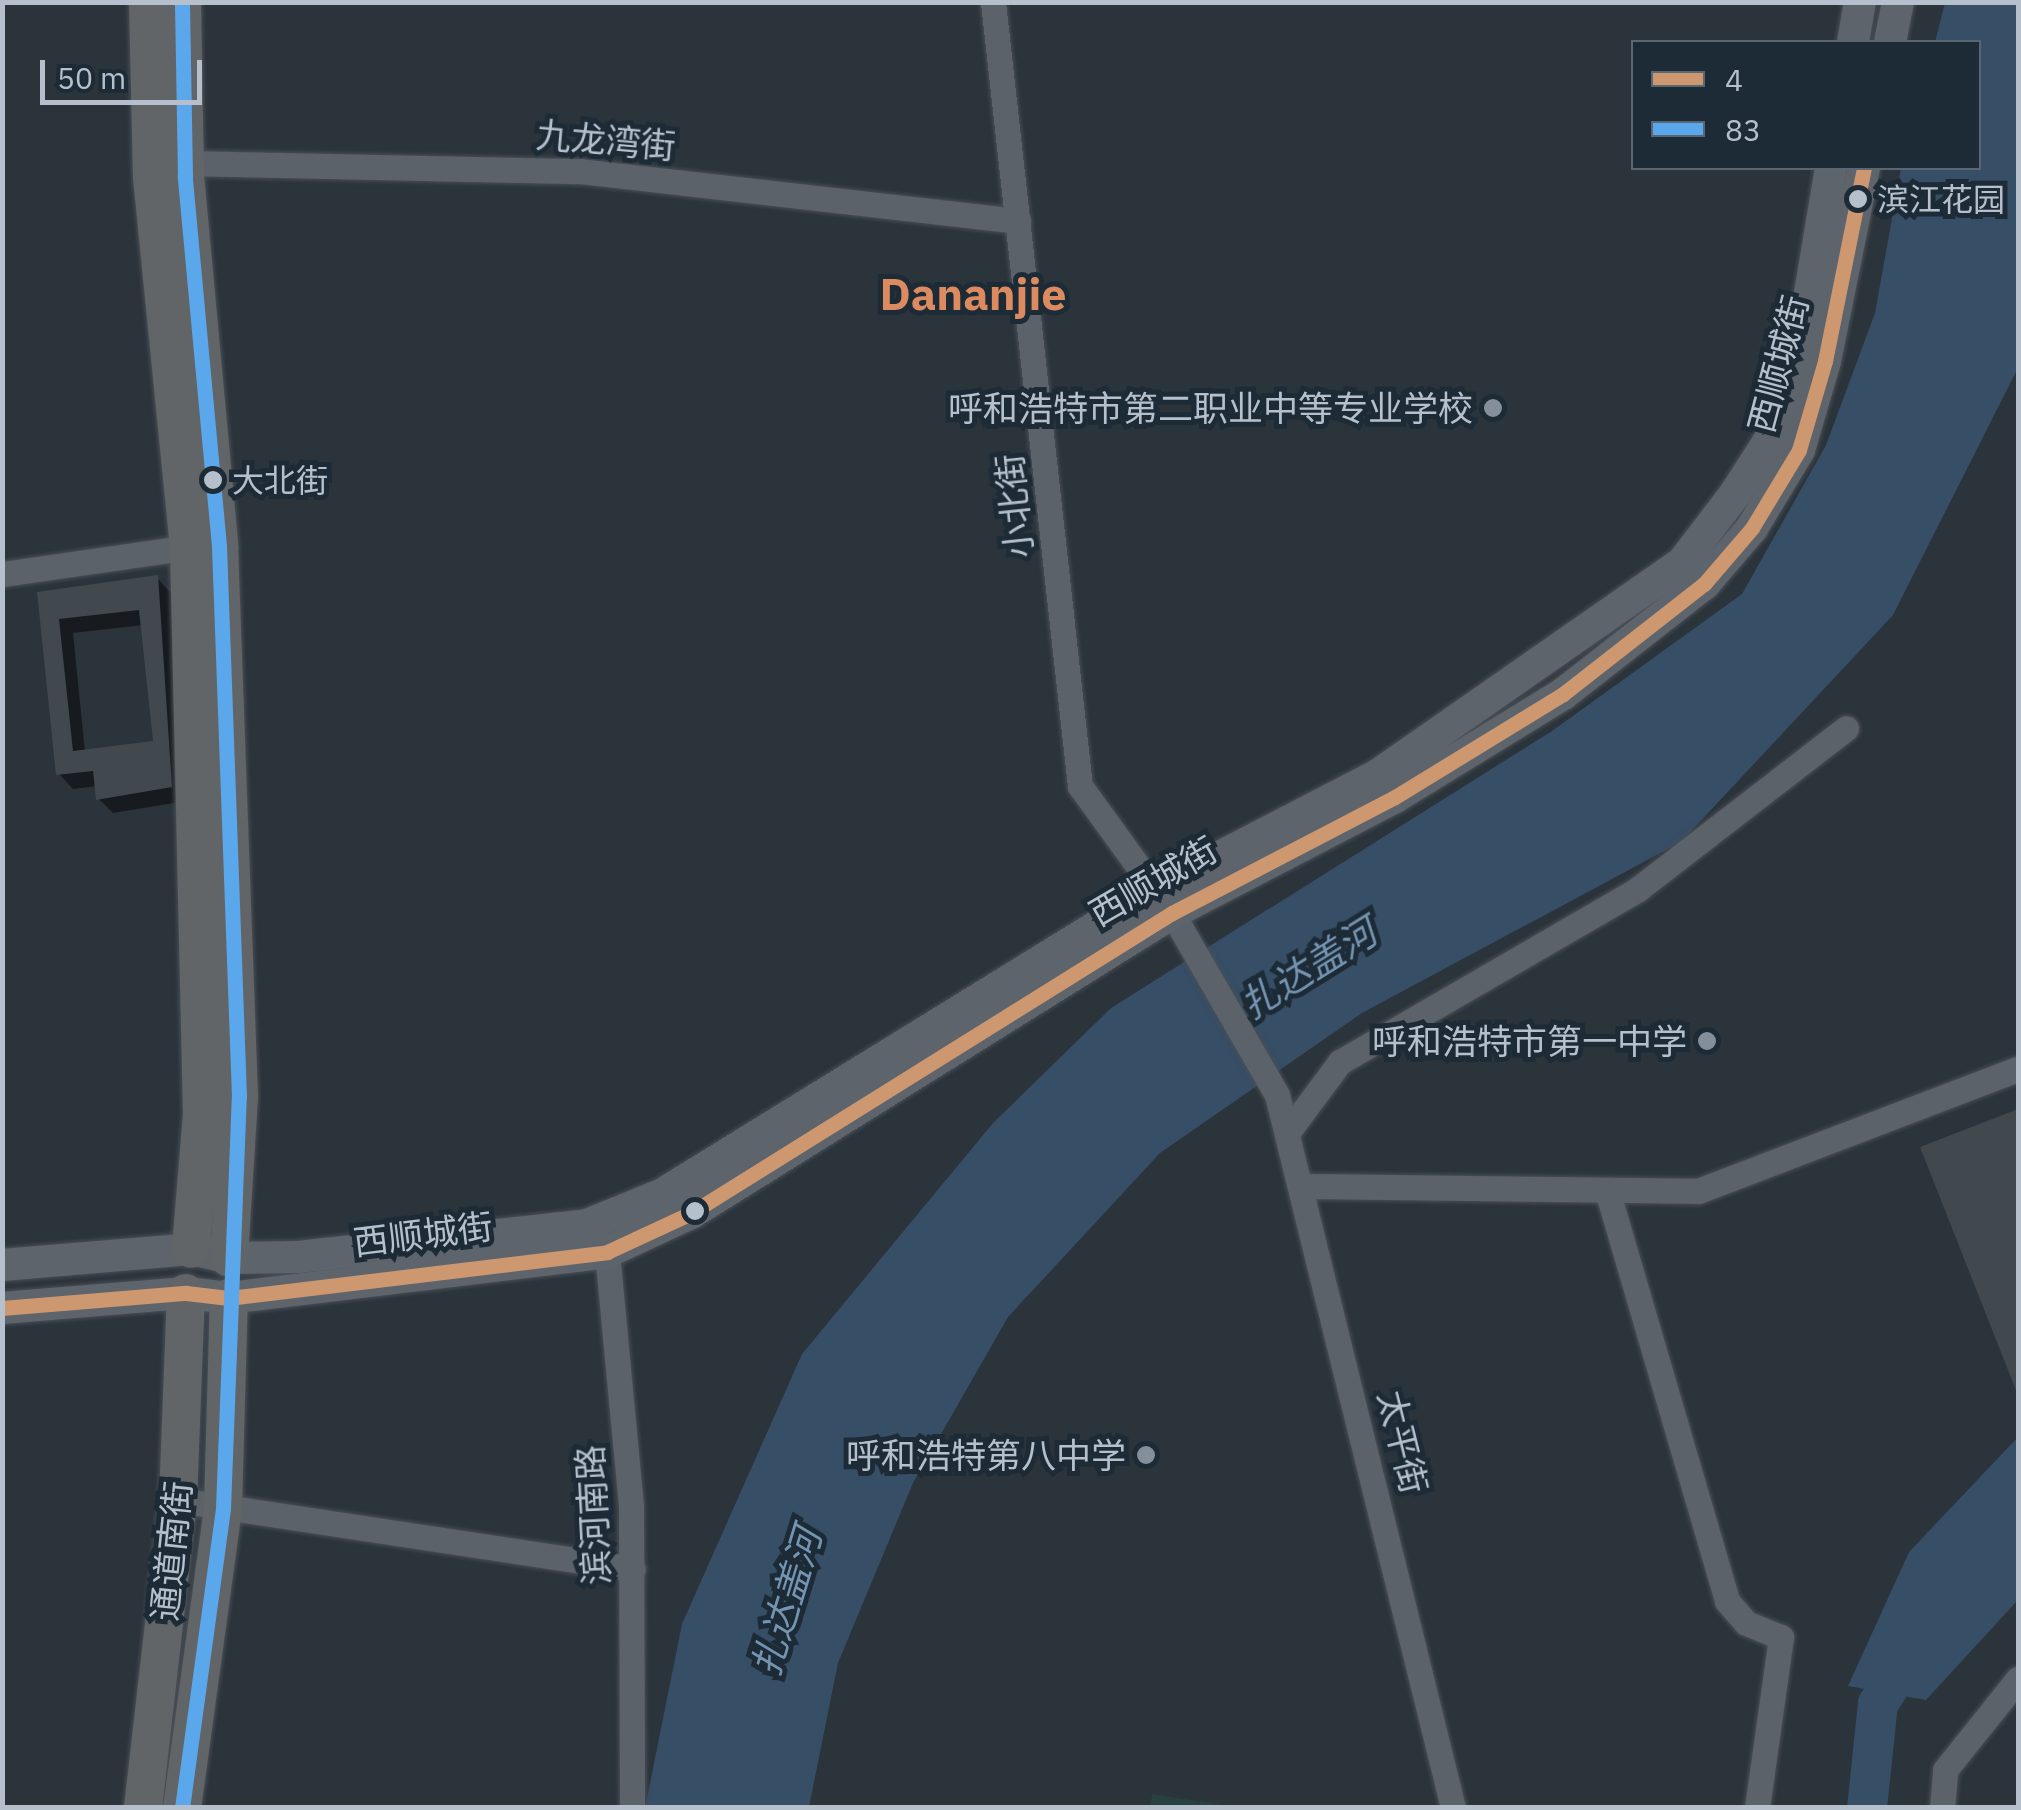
<!DOCTYPE html>
<html>
<head>
<meta charset="utf-8">
<style>
  body { margin:0 }
  #map { position:relative; width:2021px; height:1810px; overflow:hidden; background:#2b333b; font-family:"IBM Plex Sans","Noto Sans SC",sans-serif }
  div>[style] { position:absolute }
  [style*='--x'] { left:calc(var(--x)*1px); top:calc(var(--y)*1px); width:calc(var(--w)*1px); rotate:calc(var(--a)*1deg) }
  .green>* { inset:0; background:#274142 }
  .water>* { inset:0; background:#364e66 }
  .shadow>* { inset:0; background:#0007 }
  .river>* { height:40px; margin:-20px; padding:0 20px; transform-origin:20px; border-radius:20px; background:#364e66 }
  .building>* { inset:0; background:#41484e }
  .roads { filter:drop-shadow(0 0 2px #494f55) drop-shadow(0 0 2px #494f55) }
  .minor>* { height:25px; margin:-12.5px; padding:0 12.5px; transform-origin:12.5px; border-radius:12.5px; background:#5c6269 }
  .major>* { height:32px; margin:-16px; padding:0 16px; transform-origin:16px; border-radius:16px; background:#5e646b }
  .highway>* { height:38px; margin:-19px; padding:0 19px; transform-origin:19px; border-radius:19px; background:#616568 }
  .bus-1>* { height:15px; margin:-7.5px; padding:0 7.5px; transform-origin:7.5px; border-radius:7.5px; background:#cd976f }
  .bus-2>* { height:15px; margin:-7.5px; padding:0 7.5px; transform-origin:7.5px; border-radius:7.5px; background:#5aa8eb }
  .dots>* { width:28px; height:28px; translate:-50% -50%; box-sizing:border-box; border:5px solid #1d2b37; border-radius:50% }
  span { translate:-50% -50%; white-space:nowrap; text-align:center; line-height:1.15; -webkit-text-stroke:10px #1d2b37; paint-order:stroke }
  .bus-label { font-size:32px; color:#b5c0cc }
  .left { translate:0 -50%; text-align:left }
  .street-label { font-size:35px; color:#b5c0cc }
  .poi-label { font-size:35px; color:#b5c0cc }
  .right { translate:-100% -50%; text-align:right }
  .water-label { font-size:38px; color:#7494b1; font-style:italic }
  .district-label { font-size:45px; color:#dc8a60; font-weight:700 }
  .frame { position:absolute; inset:0; border:5px solid #b5c0cc; pointer-events:none }
  .legend { position:absolute; left:1631px; top:40px; width:350px; height:130px; box-sizing:border-box; background:#1d2b37; border:2px solid #5a6773; margin:0; padding:12px 18px; list-style:none; font-size:30px; color:#b5c0cc }
  .legend li { display:flex; align-items:center; gap:20px; height:50px }
  .legend b { width:50px; border:2px solid #5a6773 }
  .scale { position:absolute; left:40px; top:60px; width:162px; height:45px; box-sizing:border-box; border:5px solid #b5c0cc; border-top:0; padding-left:12px; font-size:30px; line-height:35px; white-space:nowrap; color:#b5c0cc; -webkit-text-stroke:8px #1d2b37; paint-order:stroke }
</style>
</head>
<body>
<div id="map">
  <div class="green">
    <div style="clip-path:polygon(1152px 1794px,1236px 1807px,1150px 1807px)"></div>
  </div>
  <div class="water">
    <div style="clip-path:polygon(1945px 3px,2018px 3px,2018px 368px,1893px 615px,1681px 842px,1362px 1013px,1160px 1153px,1008px 1317px,913px 1483px,838px 1663px,809px 1807px,645px 1808px,682px 1624px,802px 1354px,993px 1123px,1111px 1008px,1552px 731px,1742px 594px,1826px 445px,1875px 313px,1901px 168px,1978px 168px,1978px 42px,1935px 42px)"></div>
    <div style="clip-path:polygon(2018px 1437px,2018px 1600px,1926px 1700px,1848px 1686px,1909px 1552px)"></div>
  </div>
  <div class="shadow">
    <div style="clip-path:polygon(evenodd,157px 578px,171px 593px,186px 801px,113px 813px,99px 799px,97px 786px,73px 789px,59px 774px,39px 594px,157px 578px,143px 625px,155px 743px,85px 752px,73px 633px,143px 625px)"></div>
    <div style="clip-path:polygon(2018px 1111px,2018px 1378px,1923px 1149px)"></div>
  </div>
  <div class="river">
    <div style="--x:1867;--y:1808;--w:105;--a:-84"></div>
    <div style="--x:1878;--y:1704;--w:67;--a:-57.3"></div>
  </div>
  <div class="building">
    <div style="clip-path:polygon(evenodd,158px 575px,172px 787px,96px 800px,93px 771px,56px 775px,37px 592px,158px 575px,139px 610px,153px 741px,73px 751px,59px 619px,139px 610px)"></div>
    <div style="clip-path:polygon(2018px 1109px,2018px 1393px,2017px 1393px,1920px 1147px)"></div>
  </div>
  <div class="roads">
    <div class="minor">
      <div style="--x:993;--y:2;--w:789;--a:83.67"></div>
      <div style="--x:1080;--y:786;--w:157;--a:54.1"></div>
      <div style="--x:1172;--y:913;--w:210;--a:60"></div>
      <div style="--x:1277;--y:1095;--w:734;--a:76.13"></div>
      <div style="--x:185;--y:163;--w:395;--a:1.2"></div>
      <div style="--x:580;--y:171;--w:441;--a:6.5"></div>
      <div style="--x:2;--y:574;--w:189;--a:-8.2"></div>
      <div style="--x:1287;--y:1133;--w:89;--a:-53.3"></div>
      <div style="--x:1340;--y:1062;--w:345;--a:-30.1"></div>
      <div style="--x:1638;--y:889;--w:263;--a:-37.7"></div>
      <div style="--x:1301;--y:1186;--w:397;--a:0.7"></div>
      <div style="--x:1698;--y:1191;--w:342;--a:-20.9"></div>
      <div style="--x:1607;--y:1190;--w:428;--a:73.7"></div>
      <div style="--x:1727;--y:1601;--w:29;--a:49"></div>
      <div style="--x:1746;--y:1623;--w:38;--a:22"></div>
      <div style="--x:1781;--y:1637;--w:173;--a:98"></div>
      <div style="--x:596;--y:1237;--w:19;--a:54"></div>
      <div style="--x:607;--y:1252;--w:256;--a:84.6"></div>
      <div style="--x:631;--y:1507;--w:301;--a:89.8"></div>
      <div style="--x:178;--y:1500;--w:460;--a:8.6"></div>
      <div style="--x:1942;--y:1808;--w:38;--a:-85"></div>
      <div style="--x:1945;--y:1770;--w:117;--a:-51.3"></div>
    </div>
    <div class="major">
      <div style="--x:1853;--y:42;--w:41;--a:-80.1"></div>
      <div style="--x:1890;--y:42;--w:41;--a:-78.7"></div>
      <div style="--x:2;--y:1265;--w:190;--a:-4.8"></div>
      <div style="--x:191;--y:1249;--w:39;--a:13"></div>
      <div style="--x:229;--y:1258;--w:69;--a:-0.8"></div>
      <div style="--x:298;--y:1257;--w:291;--a:-6.3"></div>
      <div style="--x:587;--y:1225;--w:82;--a:-22.2"></div>
      <div style="--x:663;--y:1194;--w:579;--a:-31.66"></div>
      <div style="--x:1156;--y:890;--w:250;--a:-27.4"></div>
      <div style="--x:1378;--y:775;--w:372;--a:-34.9"></div>
      <div style="--x:1683;--y:562;--w:86;--a:-52.6"></div>
      <div style="--x:1735;--y:494;--w:80;--a:-57.3"></div>
      <div style="--x:1778;--y:427;--w:77;--a:-73.4"></div>
      <div style="--x:1800;--y:353;--w:188;--a:-80.5"></div>
      <div style="--x:2;--y:1308;--w:185;--a:-4.7"></div>
      <div style="--x:186;--y:1293;--w:43;--a:6.6"></div>
      <div style="--x:229;--y:1298;--w:381;--a:-6.9"></div>
      <div style="--x:607;--y:1252;--w:93;--a:-24.9"></div>
      <div style="--x:691;--y:1213;--w:567;--a:-31.95"></div>
      <div style="--x:1172;--y:913;--w:251;--a:-27.5"></div>
      <div style="--x:1395;--y:797;--w:197;--a:-31.5"></div>
      <div style="--x:1563;--y:694;--w:179;--a:-38"></div>
      <div style="--x:1704;--y:584;--w:74;--a:-49.4"></div>
      <div style="--x:1752;--y:528;--w:91;--a:-58.9"></div>
      <div style="--x:1799;--y:450;--w:93;--a:-73.7"></div>
      <div style="--x:1825;--y:361;--w:197;--a:-78.6"></div>
    </div>
    <div class="highway">
      <div style="--x:148;--y:2;--w:175;--a:88.7"></div>
      <div style="--x:152;--y:177;--w:372;--a:84.3"></div>
      <div style="--x:189;--y:547;--w:567;--a:88.69"></div>
      <div style="--x:202;--y:1114;--w:135;--a:94.7"></div>
      <div style="--x:182;--y:2;--w:174;--a:89"></div>
      <div style="--x:185;--y:176;--w:372;--a:84.7"></div>
      <div style="--x:219;--y:546;--w:551;--a:87.92"></div>
      <div style="--x:239;--y:1097;--w:161;--a:93.6"></div>
      <div style="--x:143;--y:1808;--w:310;--a:-83.5"></div>
      <div style="--x:178;--y:1500;--w:207;--a:-87.8"></div>
      <div style="--x:182;--y:1808;--w:303;--a:-82.2"></div>
      <div style="--x:223;--y:1508;--w:210;--a:-88.4"></div>
    </div>
  </div>
  <div class="bus-1">
    <div style="--x:2;--y:1308;--w:185;--a:-4.7"></div>
    <div style="--x:186;--y:1293;--w:43;--a:6.6"></div>
    <div style="--x:229;--y:1298;--w:381;--a:-6.9"></div>
    <div style="--x:607;--y:1252;--w:93;--a:-24.9"></div>
    <div style="--x:691;--y:1213;--w:567;--a:-31.95"></div>
    <div style="--x:1172;--y:913;--w:251;--a:-27.5"></div>
    <div style="--x:1395;--y:797;--w:197;--a:-31.5"></div>
    <div style="--x:1563;--y:694;--w:179;--a:-38"></div>
    <div style="--x:1704;--y:584;--w:74;--a:-49.4"></div>
    <div style="--x:1752;--y:528;--w:91;--a:-58.9"></div>
    <div style="--x:1799;--y:450;--w:93;--a:-73.7"></div>
    <div style="--x:1825;--y:361;--w:197;--a:-78.6"></div>
  </div>
  <div class="bus-2">
    <div style="--x:182;--y:1808;--w:303;--a:-82.2"></div>
    <div style="--x:223;--y:1508;--w:411;--a:-87.8"></div>
    <div style="--x:239;--y:1097;--w:551;--a:-92.08"></div>
    <div style="--x:219;--y:546;--w:372;--a:-95.3"></div>
    <div style="--x:185;--y:176;--w:174;--a:-91"></div>
  </div>
  <div class="dots">
    <div style="left:1858px;top:199px;background:#b5c0cc"></div>
    <div style="left:1493px;top:408px;background:#858f99"></div>
    <div style="left:213px;top:480px;background:#b5c0cc"></div>
    <div style="left:1707px;top:1041px;background:#858f99"></div>
    <div style="left:695px;top:1211px;background:#b5c0cc"></div>
    <div style="left:1146px;top:1455px;background:#858f99"></div>
  </div>
  <div class="bus-label">
    <span class="left" style="left:1877px;top:199px">滨江花园</span>
    <span class="left" style="left:232px;top:480px">大北街</span>
  </div>
  <div class="street-label">
    <span style="left:606px;top:140px;rotate:5deg">九龙湾街</span>
    <span style="left:1778px;top:364px;rotate:-75deg">西顺城街</span>
    <span style="left:1014px;top:506px;rotate:-96deg">小北街</span>
    <span style="left:1153px;top:881px;rotate:-30deg">西顺城街</span>
    <span style="left:423px;top:1234px;rotate:-7deg">西顺城街</span>
    <span style="left:1403px;top:1442px;rotate:76deg">太平街</span>
    <span style="left:593px;top:1515px;rotate:-93deg">滨河南路</span>
    <span style="left:171px;top:1551px;rotate:-84deg">通道南街</span>
  </div>
  <div class="poi-label">
    <span class="right" style="left:1473px;top:408px">呼和浩特市第二职业中等专业学校</span>
    <span class="right" style="left:1687px;top:1041px">呼和浩特市第一中学</span>
    <span class="right" style="left:1126px;top:1455px">呼和浩特第八中学</span>
  </div>
  <div class="water-label">
    <span style="left:1308px;top:968px;rotate:-32deg">扎达盖河</span>
    <span style="left:786px;top:1602px;rotate:-73deg">扎达盖河</span>
  </div>
  <div class="district-label">
    <span style="left:973px;top:294px">Dananjie</span>
  </div>
  <div class="frame"></div>
  <ul class="legend">
  <li><b style="height:12px;background:#cd976f"></b>4</li>
  <li><b style="height:12px;background:#5aa8eb"></b>83</li>
  </ul>
  <div class="scale">50 m</div>
</div>
</body>
</html>
